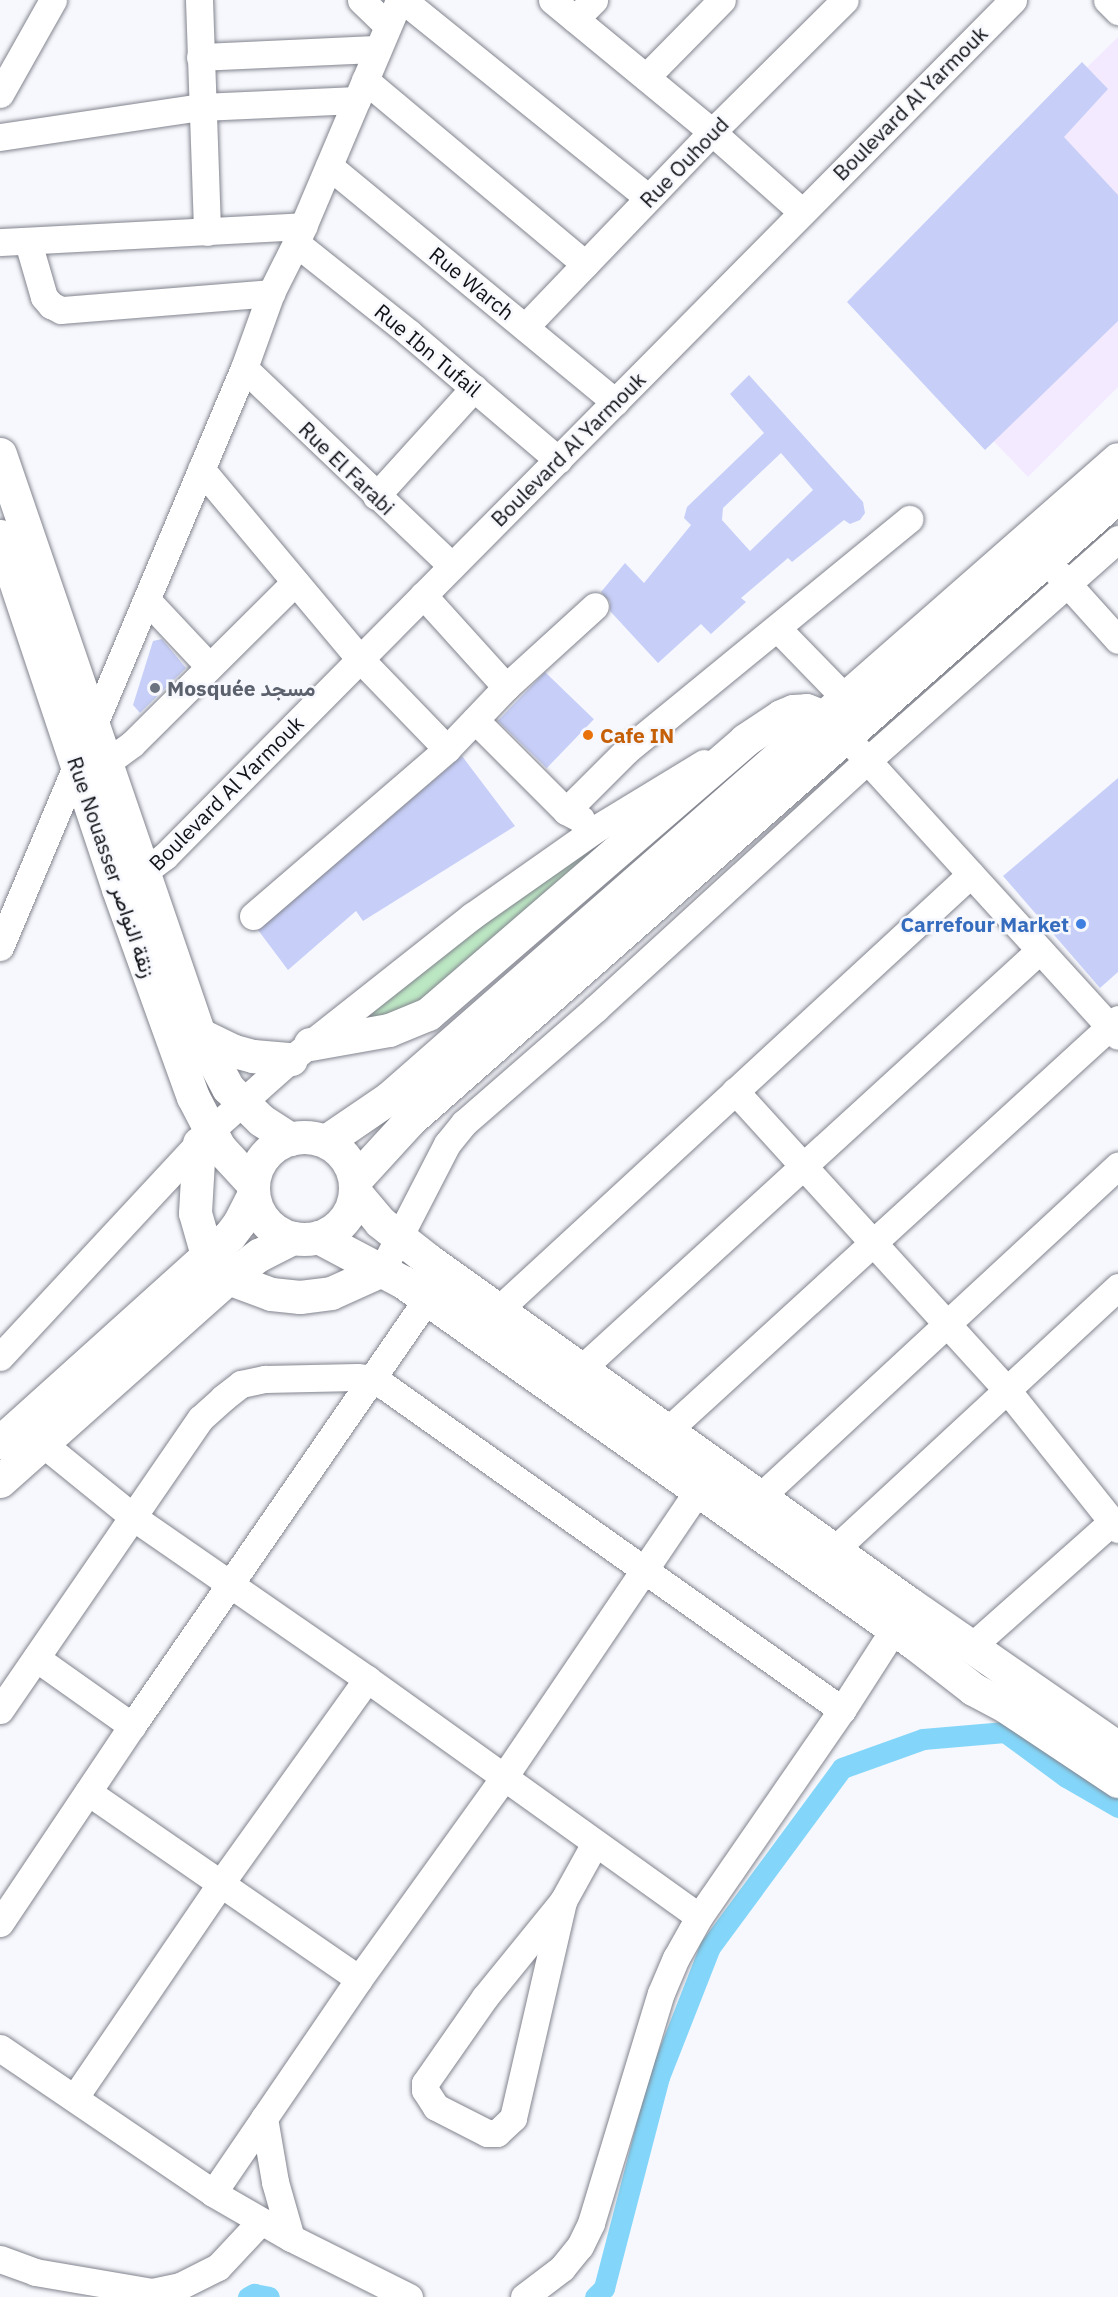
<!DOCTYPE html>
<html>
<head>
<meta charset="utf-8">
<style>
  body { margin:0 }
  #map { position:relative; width:1118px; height:2297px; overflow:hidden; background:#f7f8fd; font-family:"IBM Plex Sans",Vazirmatn,sans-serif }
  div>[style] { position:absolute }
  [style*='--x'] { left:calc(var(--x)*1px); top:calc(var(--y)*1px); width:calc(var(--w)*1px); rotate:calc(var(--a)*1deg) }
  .industrial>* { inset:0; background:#f4eaff }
  .green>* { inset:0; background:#bce7c3 }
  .canal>* { height:21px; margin:-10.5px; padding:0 10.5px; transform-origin:10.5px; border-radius:10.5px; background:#83d6f9 }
  .building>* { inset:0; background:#c7cff8; transform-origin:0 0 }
  .roads { filter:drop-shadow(0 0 2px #82848e) drop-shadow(0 0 2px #82848e) }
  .minor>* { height:27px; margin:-13.5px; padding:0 13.5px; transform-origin:13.5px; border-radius:13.5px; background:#fff }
  .major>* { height:33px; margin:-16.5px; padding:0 16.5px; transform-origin:16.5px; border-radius:16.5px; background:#fff }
  .highway>* { height:33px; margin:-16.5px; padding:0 16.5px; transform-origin:16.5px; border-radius:16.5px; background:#fff }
  .highway>.ring { margin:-16.5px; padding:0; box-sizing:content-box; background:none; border:33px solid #fff; border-radius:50% }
  .dots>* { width:16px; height:16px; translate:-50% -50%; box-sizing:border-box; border:3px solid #f7f8fd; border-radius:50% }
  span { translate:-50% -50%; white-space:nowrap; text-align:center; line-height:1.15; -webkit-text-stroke:5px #f7f8fd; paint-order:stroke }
  .street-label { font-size:21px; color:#101115 }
  .worship-label { font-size:21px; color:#5b616d; font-weight:700 }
  .left { translate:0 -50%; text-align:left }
  .food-label { font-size:21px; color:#c56008; font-weight:700 }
  .shop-label { font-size:21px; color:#366cbe; font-weight:700 }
  .right { translate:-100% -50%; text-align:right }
</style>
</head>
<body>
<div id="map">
  <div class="industrial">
    <div style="clip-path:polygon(1118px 37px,1118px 387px,1028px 477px,853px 295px)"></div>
  </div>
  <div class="green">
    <div style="clip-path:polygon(606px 835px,611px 836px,419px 1009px,378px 1027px,359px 1015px)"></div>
  </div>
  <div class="canal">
    <div style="--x:248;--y:2297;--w:7;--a:-27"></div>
    <div style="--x:254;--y:2294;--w:15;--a:11"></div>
    <div style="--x:595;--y:2297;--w:13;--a:-45"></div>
    <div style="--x:604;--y:2288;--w:218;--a:-75.4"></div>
    <div style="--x:659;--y:2077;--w:140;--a:-68.6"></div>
    <div style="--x:710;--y:1947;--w:222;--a:-53.6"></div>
    <div style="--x:842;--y:1768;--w:86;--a:-19.7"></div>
    <div style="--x:923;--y:1739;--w:82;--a:-4.9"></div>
    <div style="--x:1005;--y:1732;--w:76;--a:36.4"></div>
    <div style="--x:1066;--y:1777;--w:60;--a:30"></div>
  </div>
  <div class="building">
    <div style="clip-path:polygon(1082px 62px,1108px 89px,1064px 137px,1118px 195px,1118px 321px,985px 450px,847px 302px)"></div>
    <div style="clip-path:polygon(evenodd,749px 375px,863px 502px,865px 513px,860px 520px,850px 524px,844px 520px,792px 562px,788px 558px,741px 598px,746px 602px,711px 634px,701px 624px,658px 663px,610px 611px,610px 602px,601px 592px,625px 563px,644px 583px,691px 525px,684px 518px,687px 507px,764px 433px,730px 394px,749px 375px,781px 453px,813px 490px,750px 551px,722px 520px,723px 508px,781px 453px)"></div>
    <div style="clip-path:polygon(162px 639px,186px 668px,140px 713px,133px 705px,153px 641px)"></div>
    <div style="left:545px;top:672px;width:68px;height:68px;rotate:44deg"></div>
    <div style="clip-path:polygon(462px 756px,515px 826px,363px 921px,356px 911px,288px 970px,258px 930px)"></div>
    <div style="clip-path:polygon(1118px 778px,1118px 972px,1100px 988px,1003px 876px)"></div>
  </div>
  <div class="roads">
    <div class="minor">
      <div style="--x:199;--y:0;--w:232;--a:88"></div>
      <div style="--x:361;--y:0;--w:37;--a:44"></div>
      <div style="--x:403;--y:0;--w:315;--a:38.9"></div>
      <div style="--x:552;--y:0;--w:207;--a:39.5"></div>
      <div style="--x:712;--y:132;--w:120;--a:41.6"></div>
      <div style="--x:1107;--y:0;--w:16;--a:45"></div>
      <div style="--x:575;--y:19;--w:27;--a:-45"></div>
      <div style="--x:200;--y:57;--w:178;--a:-2.6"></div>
      <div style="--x:646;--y:77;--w:108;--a:-45.4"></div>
      <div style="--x:365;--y:80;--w:287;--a:39.9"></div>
      <div style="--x:0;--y:94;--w:108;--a:-60.6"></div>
      <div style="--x:0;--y:137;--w:203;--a:-8.5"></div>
      <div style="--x:201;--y:107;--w:156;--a:-2.6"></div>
      <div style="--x:329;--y:166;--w:371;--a:39.5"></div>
      <div style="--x:0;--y:242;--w:304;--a:-3"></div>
      <div style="--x:28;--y:242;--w:57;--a:73.8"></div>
      <div style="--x:44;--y:297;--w:11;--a:49"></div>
      <div style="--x:51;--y:305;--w:11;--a:27"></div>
      <div style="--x:61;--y:310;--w:211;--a:-4.6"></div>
      <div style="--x:296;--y:243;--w:144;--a:38.5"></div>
      <div style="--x:409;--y:333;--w:196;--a:40.4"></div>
      <div style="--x:525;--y:327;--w:270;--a:-46.2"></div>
      <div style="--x:712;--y:132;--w:187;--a:-44.8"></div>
      <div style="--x:244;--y:368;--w:287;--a:43.6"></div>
      <div style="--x:201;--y:469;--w:248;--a:50.1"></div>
      <div style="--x:360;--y:659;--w:125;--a:46"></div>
      <div style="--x:376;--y:496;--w:146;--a:-47.8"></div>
      <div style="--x:1055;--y:570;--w:94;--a:48"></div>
      <div style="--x:423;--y:595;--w:124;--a:47.9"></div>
      <div style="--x:147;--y:600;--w:91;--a:46.8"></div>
      <div style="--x:778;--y:629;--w:96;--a:45.8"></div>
      <div style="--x:475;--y:720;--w:129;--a:45"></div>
      <div style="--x:566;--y:811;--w:17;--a:28"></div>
      <div style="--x:856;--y:748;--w:389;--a:47.7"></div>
      <div style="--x:87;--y:766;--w:19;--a:-9"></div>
      <div style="--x:106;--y:763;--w:32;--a:-36"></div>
      <div style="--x:132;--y:744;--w:230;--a:-44.8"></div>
      <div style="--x:566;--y:811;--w:86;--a:-45"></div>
      <div style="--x:627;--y:750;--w:365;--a:-39.3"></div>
      <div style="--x:129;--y:883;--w:45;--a:-36.9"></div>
      <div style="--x:165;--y:856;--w:1205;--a:-45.27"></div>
      <div style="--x:253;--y:916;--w:256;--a:-40.7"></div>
      <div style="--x:447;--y:749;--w:86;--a:-46.4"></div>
      <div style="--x:506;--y:687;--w:120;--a:-42.3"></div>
      <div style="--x:0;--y:947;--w:628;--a:-67.15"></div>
      <div style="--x:244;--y:368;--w:80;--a:-70.2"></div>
      <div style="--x:271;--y:293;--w:56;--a:-63.4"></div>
      <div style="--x:296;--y:243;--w:264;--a:-67"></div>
      <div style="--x:735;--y:1091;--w:404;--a:47.7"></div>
      <div style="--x:1007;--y:1390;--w:178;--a:51.4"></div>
      <div style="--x:382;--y:1270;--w:142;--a:-62.7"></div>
      <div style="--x:447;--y:1144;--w:27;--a:-51"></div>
      <div style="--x:464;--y:1123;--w:174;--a:-41"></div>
      <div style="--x:595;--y:1009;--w:368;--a:-42.4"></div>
      <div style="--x:867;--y:761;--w:335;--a:-41.5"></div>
      <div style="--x:498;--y:1310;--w:643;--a:-42.67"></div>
      <div style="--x:0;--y:1357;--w:307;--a:-47.1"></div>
      <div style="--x:209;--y:1132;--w:110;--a:-41.7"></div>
      <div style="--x:291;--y:1059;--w:231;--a:-38.3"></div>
      <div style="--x:472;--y:916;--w:153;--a:-35.1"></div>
      <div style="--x:597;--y:828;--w:125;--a:-31.3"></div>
      <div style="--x:581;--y:1369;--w:621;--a:-42.39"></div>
      <div style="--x:667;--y:1431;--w:611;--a:-42.41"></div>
      <div style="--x:42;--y:1443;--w:117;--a:39.1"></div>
      <div style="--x:133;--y:1517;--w:285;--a:34.7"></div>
      <div style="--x:367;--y:1679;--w:408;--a:35.6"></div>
      <div style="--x:760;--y:1497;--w:488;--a:-42.8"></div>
      <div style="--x:834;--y:1550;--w:387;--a:-42.8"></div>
      <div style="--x:971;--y:1647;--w:188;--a:-41.6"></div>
      <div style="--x:36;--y:1658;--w:118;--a:35.3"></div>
      <div style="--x:0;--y:1710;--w:354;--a:-55.5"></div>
      <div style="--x:201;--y:1418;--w:30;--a:-42"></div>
      <div style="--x:223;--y:1398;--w:23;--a:-38"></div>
      <div style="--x:241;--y:1384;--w:25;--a:-12"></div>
      <div style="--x:265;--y:1379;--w:92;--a:-1.2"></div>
      <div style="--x:357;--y:1377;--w:16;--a:7"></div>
      <div style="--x:373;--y:1379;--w:15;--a:32"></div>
      <div style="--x:386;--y:1387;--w:559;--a:35.31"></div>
      <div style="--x:88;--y:1792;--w:329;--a:34.6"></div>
      <div style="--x:563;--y:1901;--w:124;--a:129.1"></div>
      <div style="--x:485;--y:1997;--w:105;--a:124.9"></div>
      <div style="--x:425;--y:2083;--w:7;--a:90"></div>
      <div style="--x:425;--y:2090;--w:20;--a:57"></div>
      <div style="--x:436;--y:2107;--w:57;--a:27"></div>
      <div style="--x:487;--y:2133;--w:10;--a:0"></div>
      <div style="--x:497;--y:2133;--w:22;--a:-43"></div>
      <div style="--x:513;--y:2118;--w:223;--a:-77"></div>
      <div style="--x:563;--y:1901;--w:66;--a:-61.1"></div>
      <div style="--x:0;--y:1923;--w:237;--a:-56.2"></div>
      <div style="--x:132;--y:1726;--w:519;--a:-55.36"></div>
      <div style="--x:0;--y:2048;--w:258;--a:34.2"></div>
      <div style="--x:213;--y:2193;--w:90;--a:30"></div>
      <div style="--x:291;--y:2238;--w:132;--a:26.6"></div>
      <div style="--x:75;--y:2097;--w:259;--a:-55.7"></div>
      <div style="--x:221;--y:1883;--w:251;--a:-54.4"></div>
      <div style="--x:264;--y:2118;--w:65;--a:80.2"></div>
      <div style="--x:275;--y:2182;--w:58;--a:74.1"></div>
      <div style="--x:213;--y:2193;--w:259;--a:-55.7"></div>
      <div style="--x:359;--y:1979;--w:249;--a:-54.3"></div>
      <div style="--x:504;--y:1777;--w:346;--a:-55.9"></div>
      <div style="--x:0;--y:2259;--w:37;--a:20"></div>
      <div style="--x:35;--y:2272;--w:119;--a:9.7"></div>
      <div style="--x:152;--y:2292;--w:29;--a:-12"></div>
      <div style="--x:180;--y:2286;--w:42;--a:-26.6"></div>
      <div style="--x:218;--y:2267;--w:63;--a:-46.9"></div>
      <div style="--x:524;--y:2297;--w:48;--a:-37.3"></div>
      <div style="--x:562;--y:2268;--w:28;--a:-51"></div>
      <div style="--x:580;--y:2246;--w:25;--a:-64"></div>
      <div style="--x:591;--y:2223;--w:240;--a:-73.1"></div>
      <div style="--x:661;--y:1993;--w:38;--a:-67"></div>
      <div style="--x:676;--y:1958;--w:47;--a:-60.7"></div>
      <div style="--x:699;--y:1917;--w:252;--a:-55.4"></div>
      <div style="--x:842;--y:1710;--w:96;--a:-57.3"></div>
    </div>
    <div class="major">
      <div style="--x:0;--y:454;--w:613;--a:71.06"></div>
      <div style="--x:199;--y:1034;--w:61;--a:61.8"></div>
      <div style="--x:228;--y:1088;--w:46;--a:44.1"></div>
      <div style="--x:261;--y:1120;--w:35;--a:33"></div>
      <div style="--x:0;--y:536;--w:372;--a:71.5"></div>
      <div style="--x:118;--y:889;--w:221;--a:70.2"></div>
      <div style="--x:193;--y:1097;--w:56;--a:62.5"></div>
      <div style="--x:219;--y:1147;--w:50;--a:47.4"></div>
      <div style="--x:199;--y:1034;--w:39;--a:26"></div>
      <div style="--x:234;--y:1051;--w:20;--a:15"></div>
      <div style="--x:253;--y:1056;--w:38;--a:5"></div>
      <div style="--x:355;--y:1192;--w:39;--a:50"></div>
      <div style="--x:380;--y:1222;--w:60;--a:38.2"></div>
      <div style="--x:427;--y:1259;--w:594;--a:35.54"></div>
      <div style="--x:910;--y:1604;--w:253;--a:34.7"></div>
      <div style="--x:318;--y:1237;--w:96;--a:27.9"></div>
      <div style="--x:403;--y:1282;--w:626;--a:35.24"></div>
      <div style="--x:914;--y:1643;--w:75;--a:37.9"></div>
      <div style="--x:973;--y:1689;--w:40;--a:28"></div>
      <div style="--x:1008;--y:1708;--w:132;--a:33.6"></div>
    </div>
    <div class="highway">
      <div style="--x:310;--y:1044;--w:80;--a:-10"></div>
      <div style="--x:389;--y:1030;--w:42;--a:-22.3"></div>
      <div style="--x:428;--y:1014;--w:419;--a:-40.8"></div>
      <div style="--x:745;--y:740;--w:43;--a:-33.7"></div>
      <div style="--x:781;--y:716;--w:13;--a:-23"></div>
      <div style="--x:793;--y:711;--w:13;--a:-4"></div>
      <div style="--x:806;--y:710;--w:19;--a:21"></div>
      <div class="ring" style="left:253px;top:1137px;width:69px;height:69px"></div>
      <div style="--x:326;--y:1141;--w:76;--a:-34.3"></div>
      <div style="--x:389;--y:1098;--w:969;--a:-41.24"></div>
      <div style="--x:199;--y:1143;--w:70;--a:93.3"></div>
      <div style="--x:195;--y:1213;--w:44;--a:74.1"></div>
      <div style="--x:355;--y:1180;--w:81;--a:-47.5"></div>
      <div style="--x:410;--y:1120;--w:944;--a:-41.39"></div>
      <div style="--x:228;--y:1278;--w:46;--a:20.4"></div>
      <div style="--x:271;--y:1294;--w:29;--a:6"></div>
      <div style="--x:300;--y:1297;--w:31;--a:-7"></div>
      <div style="--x:331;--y:1293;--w:56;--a:-24.3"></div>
      <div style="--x:0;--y:1442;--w:309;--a:-42"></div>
      <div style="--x:230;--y:1235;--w:15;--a:-53"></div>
      <div style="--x:239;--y:1223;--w:30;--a:-63"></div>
      <div style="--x:0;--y:1481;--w:305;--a:-41.7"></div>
      <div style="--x:228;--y:1278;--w:39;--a:-37"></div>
      <div style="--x:259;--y:1255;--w:38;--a:-27"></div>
    </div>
  </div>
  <div class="dots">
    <div style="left:155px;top:688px;background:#6b7280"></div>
    <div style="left:588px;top:735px;background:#e8710a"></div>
    <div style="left:1081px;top:924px;background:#3f7fe0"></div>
  </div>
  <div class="street-label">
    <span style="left:910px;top:103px;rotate:-45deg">Boulevard Al Yarmouk</span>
    <span style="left:684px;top:162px;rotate:-46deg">Rue Ouhoud</span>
    <span style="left:472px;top:283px;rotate:39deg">Rue Warch</span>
    <span style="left:428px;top:350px;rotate:40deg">Rue Ibn Tufail</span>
    <span style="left:568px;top:449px;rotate:-45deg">Boulevard Al Yarmouk</span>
    <span style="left:347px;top:468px;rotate:44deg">Rue El Farabi</span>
    <span style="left:226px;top:793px;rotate:-45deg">Boulevard Al Yarmouk</span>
    <span style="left:112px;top:867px;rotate:71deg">Rue Nouasser زنقة النواصر</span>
  </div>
  <div class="worship-label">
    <span class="left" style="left:167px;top:688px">Mosquée مسجد</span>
  </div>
  <div class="food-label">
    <span class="left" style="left:600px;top:735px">Cafe IN</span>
  </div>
  <div class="shop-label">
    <span class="right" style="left:1069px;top:924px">Carrefour Market</span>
  </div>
</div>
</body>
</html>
